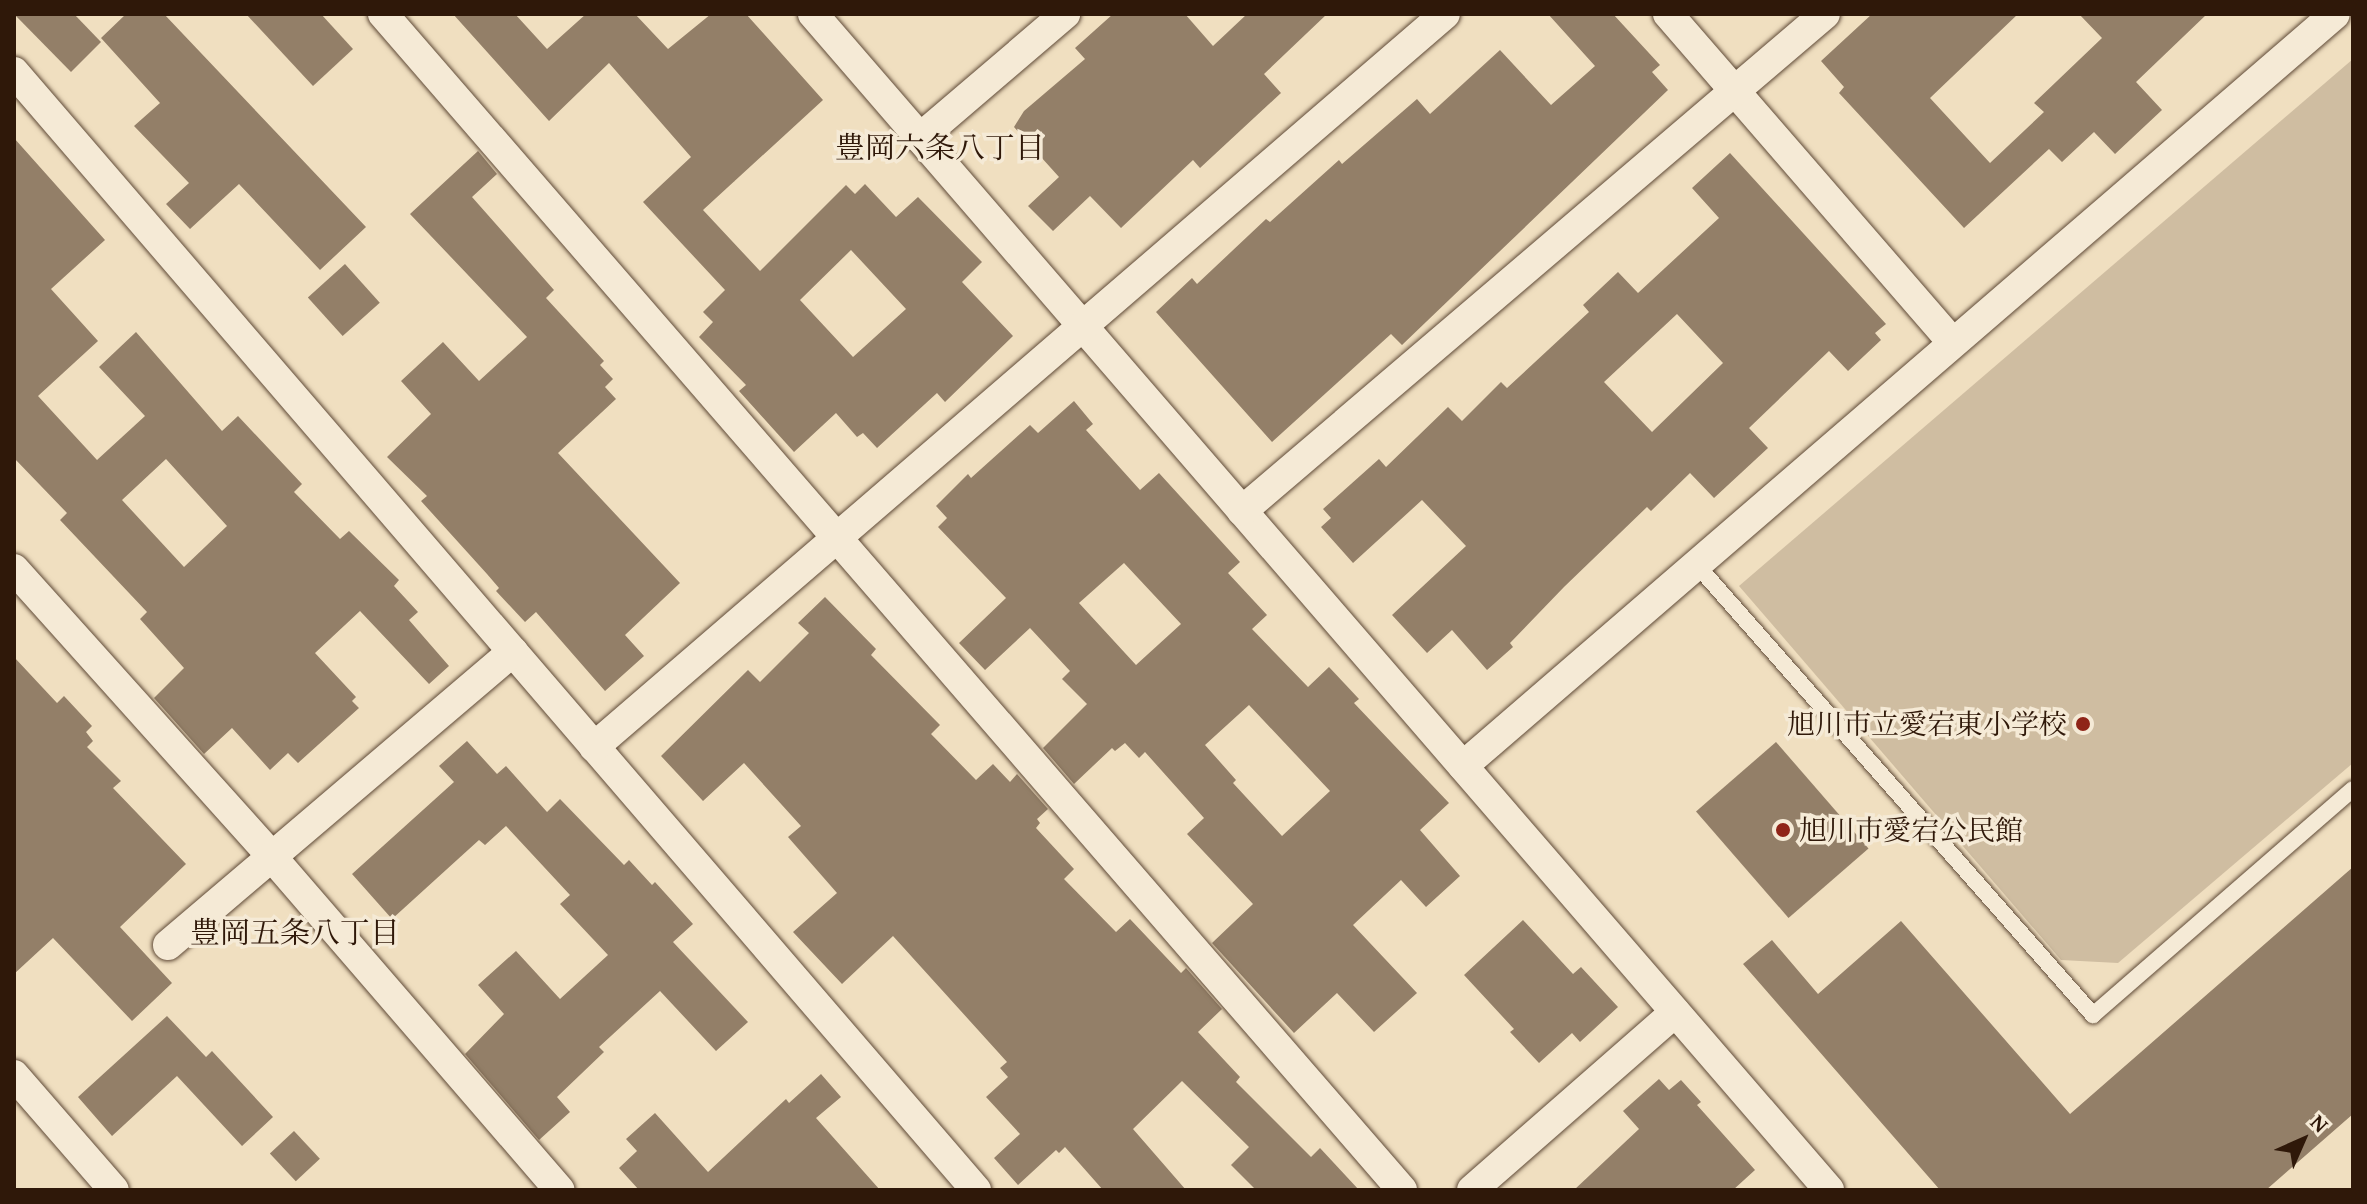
<!DOCTYPE html>
<html>
<head>
<meta charset="utf-8">
<style>
  body { margin:0 }
  #map { position:relative; width:2367px; height:1204px; overflow:hidden; background:#f0dfc0; font-family:"Gentium Book Plus","Noto Serif JP",serif }
  div>[style] { position:absolute }
  [style*='--x'] { left:calc(var(--x)*1px); top:calc(var(--y)*1px); width:calc(var(--w)*1px); rotate:calc(var(--a)*1deg) }
  .green>* { inset:0; background:#cfbda1 }
  .building>* { inset:0; background:#937f68; transform-origin:0 0 }
  .roads { filter:drop-shadow(0 0 2px #5f4a37) drop-shadow(0 0 2px #5f4a37) }
  .service>* { height:16px; margin:-8px; padding:0 8px; transform-origin:8px; border-radius:8px; background:#f5ead6 }
  .minor>* { height:30px; margin:-15px; padding:0 15px; transform-origin:15px; border-radius:15px; background:#f5ead6 }
  .dots>* { width:22px; height:22px; translate:-50% -50%; box-sizing:border-box; border:4px solid #f5ead6; border-radius:50% }
  span { translate:-50% -50%; white-space:nowrap; text-align:center; line-height:1.15; -webkit-text-stroke:7px #f5ead6; paint-order:stroke }
  .poi-label { font-size:28px; color:#2f1809 }
  .right { translate:-100% -50%; text-align:right }
  .left { translate:0 -50%; text-align:left }
  .neighbourhood-label { font-size:30px; color:#2f1809 }
  .frame { position:absolute; inset:0; border:16px solid #2f1809; pointer-events:none }
  .north { position:absolute; left:2263px; top:1100px; width:80px; height:80px; -webkit-text-stroke:6px #f5ead6; paint-order:stroke; rotate:45deg; font-size:22px; font-weight:700; line-height:32px; text-align:center; color:#2f1809 }
  .north::after { content:''; display:block; margin:auto; width:28px; height:36px; background:#2f1809; clip-path:polygon(50% 0,100% 100%,50% 72%,0 100%) }
</style>
</head>
<body>
<div id="map">
  <div class="green">
    <div style="clip-path:polygon(2353px 59px,2353px 763px,2118px 963px,2061px 960px,1739px 586px)"></div>
  </div>
  <div class="building">
    <div style="clip-path:polygon(14px 14px,74px 14px,101px 42px,71px 72px)"></div>
    <div style="clip-path:polygon(126px 14px,164px 14px,366px 227px,320px 270px,239px 184px,190px 229px,166px 204px,189px 183px,134px 126px,160px 103px,101px 38px)"></div>
    <div style="clip-path:polygon(246px 14px,321px 14px,353px 49px,313px 86px)"></div>
    <div style="clip-path:polygon(evenodd,453px 14px,515px 14px,547px 49px,586px 14px,635px 14px,668px 49px,711px 14px,746px 14px,823px 100px,703px 210px,760px 271px,846px 185px,855px 194px,865px 184px,896px 217px,918px 197px,982px 262px,962px 282px,1013px 336px,945px 402px,937px 393px,877px 448px,863px 433px,857px 437px,836px 413px,794px 452px,739px 391px,746px 385px,699px 337px,713px 322px,703px 312px,725px 290px,643px 202px,691px 157px,609px 63px,549px 121px,453px 14px,851px 250px,906px 309px,853px 357px,800px 300px,851px 250px)"></div>
    <div style="clip-path:polygon(1113px 14px,1185px 14px,1213px 46px,1247px 14px,1327px 14px,1264px 74px,1281px 93px,1200px 168px,1193px 160px,1121px 228px,1090px 196px,1053px 231px,1028px 206px,1059px 177px,1014px 127px,1024px 111px,1085px 59px,1075px 48px)"></div>
    <div style="clip-path:polygon(1548px 14px,1613px 14px,1660px 65px,1652px 72px,1668px 90px,1402px 345px,1391px 334px,1272px 442px,1156px 312px,1192px 278px,1197px 284px,1266px 219px,1270px 222px,1339px 160px,1342px 164px,1417px 99px,1430px 114px,1500px 50px,1551px 105px,1595px 66px)"></div>
    <div style="clip-path:polygon(1872px 14px,2018px 14px,1930px 98px,1990px 163px,2044px 112px,2034px 103px,2102px 38px,2079px 14px,2207px 14px,2136px 82px,2162px 110px,2115px 154px,2094px 132px,2062px 162px,2049px 149px,1964px 228px,1839px 93px,1844px 87px,1821px 61px)"></div>
    <div style="clip-path:polygon(evenodd,14px 138px,105px 240px,51px 289px,98px 341px,38px 396px,97px 460px,145px 416px,99px 367px,136px 332px,222px 431px,238px 416px,302px 484px,294px 492px,340px 539px,349px 531px,399px 580px,394px 586px,418px 612px,409px 620px,449px 666px,429px 684px,360px 611px,315px 653px,356px 697px,352px 701px,359px 708px,298px 763px,288px 753px,270px 770px,232px 728px,204px 754px,154px 698px,184px 668px,140px 619px,147px 612px,60px 520px,67px 513px,14px 458px,14px 138px,166px 459px,227px 526px,184px 567px,122px 500px,166px 459px)"></div>
    <div style="clip-path:polygon(478px 151px,497px 174px,472px 197px,554px 290px,546px 298px,604px 361px,600px 365px,613px 379px,605px 387px,616px 399px,558px 453px,680px 583px,625px 635px,644px 656px,605px 691px,536px 612px,525px 622px,496px 591px,499px 588px,487px 574px,421px 501px,427px 496px,387px 457px,431px 414px,401px 381px,443px 342px,479px 381px,527px 337px,410px 214px)"></div>
    <div style="clip-path:polygon(evenodd,1730px 153px,1886px 324px,1875px 333px,1881px 340px,1848px 371px,1829px 351px,1749px 428px,1768px 448px,1714px 498px,1690px 473px,1651px 511px,1647px 507px,1564px 587px,1510px 643px,1513px 647px,1487px 670px,1452px 630px,1427px 653px,1392px 615px,1466px 546px,1422px 500px,1353px 563px,1321px 527px,1331px 518px,1323px 509px,1379px 459px,1386px 467px,1448px 407px,1462px 421px,1501px 382px,1507px 388px,1589px 312px,1583px 305px,1618px 272px,1638px 293px,1719px 218px,1692px 188px,1730px 153px,1677px 314px,1723px 363px,1652px 432px,1604px 382px,1677px 314px)"></div>
    <div style="left:345px;top:264px;width:52px;height:50px;rotate:48deg"></div>
    <div style="clip-path:polygon(evenodd,1074px 401px,1093px 424px,1086px 430px,1140px 490px,1159px 473px,1240px 562px,1228px 573px,1267px 615px,1252px 629px,1308px 687px,1329px 667px,1359px 699px,1354px 703px,1449px 803px,1420px 830px,1460px 876px,1426px 907px,1401px 880px,1353px 925px,1417px 993px,1374px 1032px,1337px 993px,1294px 1033px,1212px 943px,1253px 904px,1187px 834px,1204px 818px,1145px 752px,1139px 758px,1125px 743px,1115px 751px,1112px 748px,1074px 784px,1043px 748px,1087px 704px,1062px 679px,1070px 671px,1030px 628px,985px 670px,959px 643px,1006px 598px,938px 527px,947px 518px,936px 506px,968px 474px,971px 478px,1030px 425px,1038px 433px,1074px 401px,1124px 563px,1181px 624px,1136px 665px,1079px 603px,1124px 563px,1074px 401px,1249px 705px,1330px 791px,1282px 836px,1233px 783px,1236px 780px,1205px 745px,1249px 705px)"></div>
    <div style="clip-path:polygon(825px 597px,876px 649px,871px 655px,940px 725px,931px 734px,976px 780px,993px 764px,1010px 782px,1017px 774px,1048px 809px,1037px 819px,1040px 823px,1036px 828px,1074px 869px,1064px 879px,1116px 932px,1130px 919px,1181px 973px,1186px 968px,1222px 1009px,1198px 1032px,1240px 1077px,1236px 1082px,1311px 1157px,1320px 1148px,1359px 1190px,1256px 1190px,1231px 1165px,1249px 1147px,1182px 1081px,1133px 1129px,1186px 1190px,1103px 1190px,1065px 1147px,1059px 1153px,1056px 1150px,1018px 1185px,994px 1158px,1020px 1134px,986px 1097px,1008px 1077px,1000px 1068px,1007px 1062px,893px 936px,842px 984px,793px 932px,837px 893px,788px 837px,801px 826px,744px 763px,703px 801px,661px 756px,748px 670px,760px 682px,809px 633px,798px 623px)"></div>
    <div style="clip-path:polygon(14px 657px,57px 703px,64px 696px,92px 726px,86px 732px,93px 741px,87px 747px,121px 781px,113px 788px,186px 864px,120px 927px,172px 983px,132px 1021px,53px 938px,14px 974px)"></div>
    <div style="clip-path:polygon(467px 741px,497px 774px,506px 766px,547px 812px,560px 799px,624px 865px,629px 860px,652px 885px,655px 882px,693px 924px,673px 942px,748px 1022px,716px 1051px,660px 991px,599px 1047px,604px 1052px,557px 1097px,570px 1112px,539px 1140px,465px 1054px,504px 1014px,478px 985px,516px 951px,560px 999px,608px 955px,560px 904px,570px 895px,506px 826px,485px 845px,479px 840px,392px 919px,352px 874px,454px 782px,439px 766px)"></div>
    <div style="left:1776px;top:742px;width:141px;height:106px;rotate:49deg"></div>
    <div style="clip-path:polygon(2353px 867px,2353px 1114px,2266px 1190px,1940px 1190px,1743px 964px,1772px 940px,1818px 994px,1901px 921px,2070px 1114px)"></div>
    <div style="clip-path:polygon(1523px 920px,1573px 974px,1581px 967px,1618px 1007px,1580px 1042px,1572px 1033px,1539px 1063px,1510px 1032px,1514px 1029px,1464px 975px)"></div>
    <div style="clip-path:polygon(167px 1016px,206px 1057px,212px 1051px,273px 1117px,242px 1146px,177px 1076px,112px 1136px,78px 1097px)"></div>
    <div style="clip-path:polygon(821px 1074px,841px 1097px,816px 1118px,880px 1190px,639px 1190px,619px 1168px,637px 1151px,626px 1139px,655px 1113px,708px 1172px,786px 1099px,789px 1103px)"></div>
    <div style="clip-path:polygon(1659px 1079px,1669px 1090px,1681px 1080px,1701px 1102px,1697px 1105px,1755px 1170px,1733px 1190px,1574px 1190px,1639px 1129px,1623px 1111px)"></div>
    <div style="left:294px;top:1131px;width:38px;height:33px;rotate:47deg"></div>
  </div>
  <div class="roads">
    <div class="service">
      <div style="--x:1696;--y:564;--w:601;--a:48.64"></div>
      <div style="--x:2093;--y:1015;--w:344;--a:-41"></div>
    </div>
    <div class="minor">
      <div style="--x:383;--y:14;--w:1556;--a:49.09"></div>
      <div style="--x:813;--y:14;--w:1554;--a:49.17"></div>
      <div style="--x:1668;--y:14;--w:434;--a:49.1"></div>
      <div style="--x:14;--y:72;--w:1475;--a:49.29"></div>
      <div style="--x:920;--y:138;--w:191;--a:-40.5"></div>
      <div style="--x:1242;--y:511;--w:766;--a:-40.45"></div>
      <div style="--x:14;--y:569;--w:387;--a:48.1"></div>
      <div style="--x:272;--y:857;--w:440;--a:49.2"></div>
      <div style="--x:594;--y:747;--w:1123;--a:-40.74"></div>
      <div style="--x:1463;--y:766;--w:1151;--a:-40.77"></div>
      <div style="--x:168;--y:945;--w:453;--a:-40.4"></div>
      <div style="--x:14;--y:1075;--w:152;--a:49"></div>
      <div style="--x:1472;--y:1190;--w:270;--a:-41.2"></div>
    </div>
  </div>
  <div class="dots">
    <div style="left:2083px;top:724px;background:#8f2418"></div>
    <div style="left:1783px;top:830px;background:#8f2418"></div>
  </div>
  <div class="poi-label">
    <span class="right" style="left:2067px;top:724px">旭川市立愛宕東小学校</span>
    <span class="left" style="left:1799px;top:830px">旭川市愛宕公民館</span>
  </div>
  <div class="neighbourhood-label">
    <span style="left:940px;top:147px">豊岡六条八丁目</span>
    <span style="left:295px;top:932px">豊岡五条八丁目</span>
  </div>
  <div class="frame"></div>
  <div class="north">N</div>
</div>
</body>
</html>
